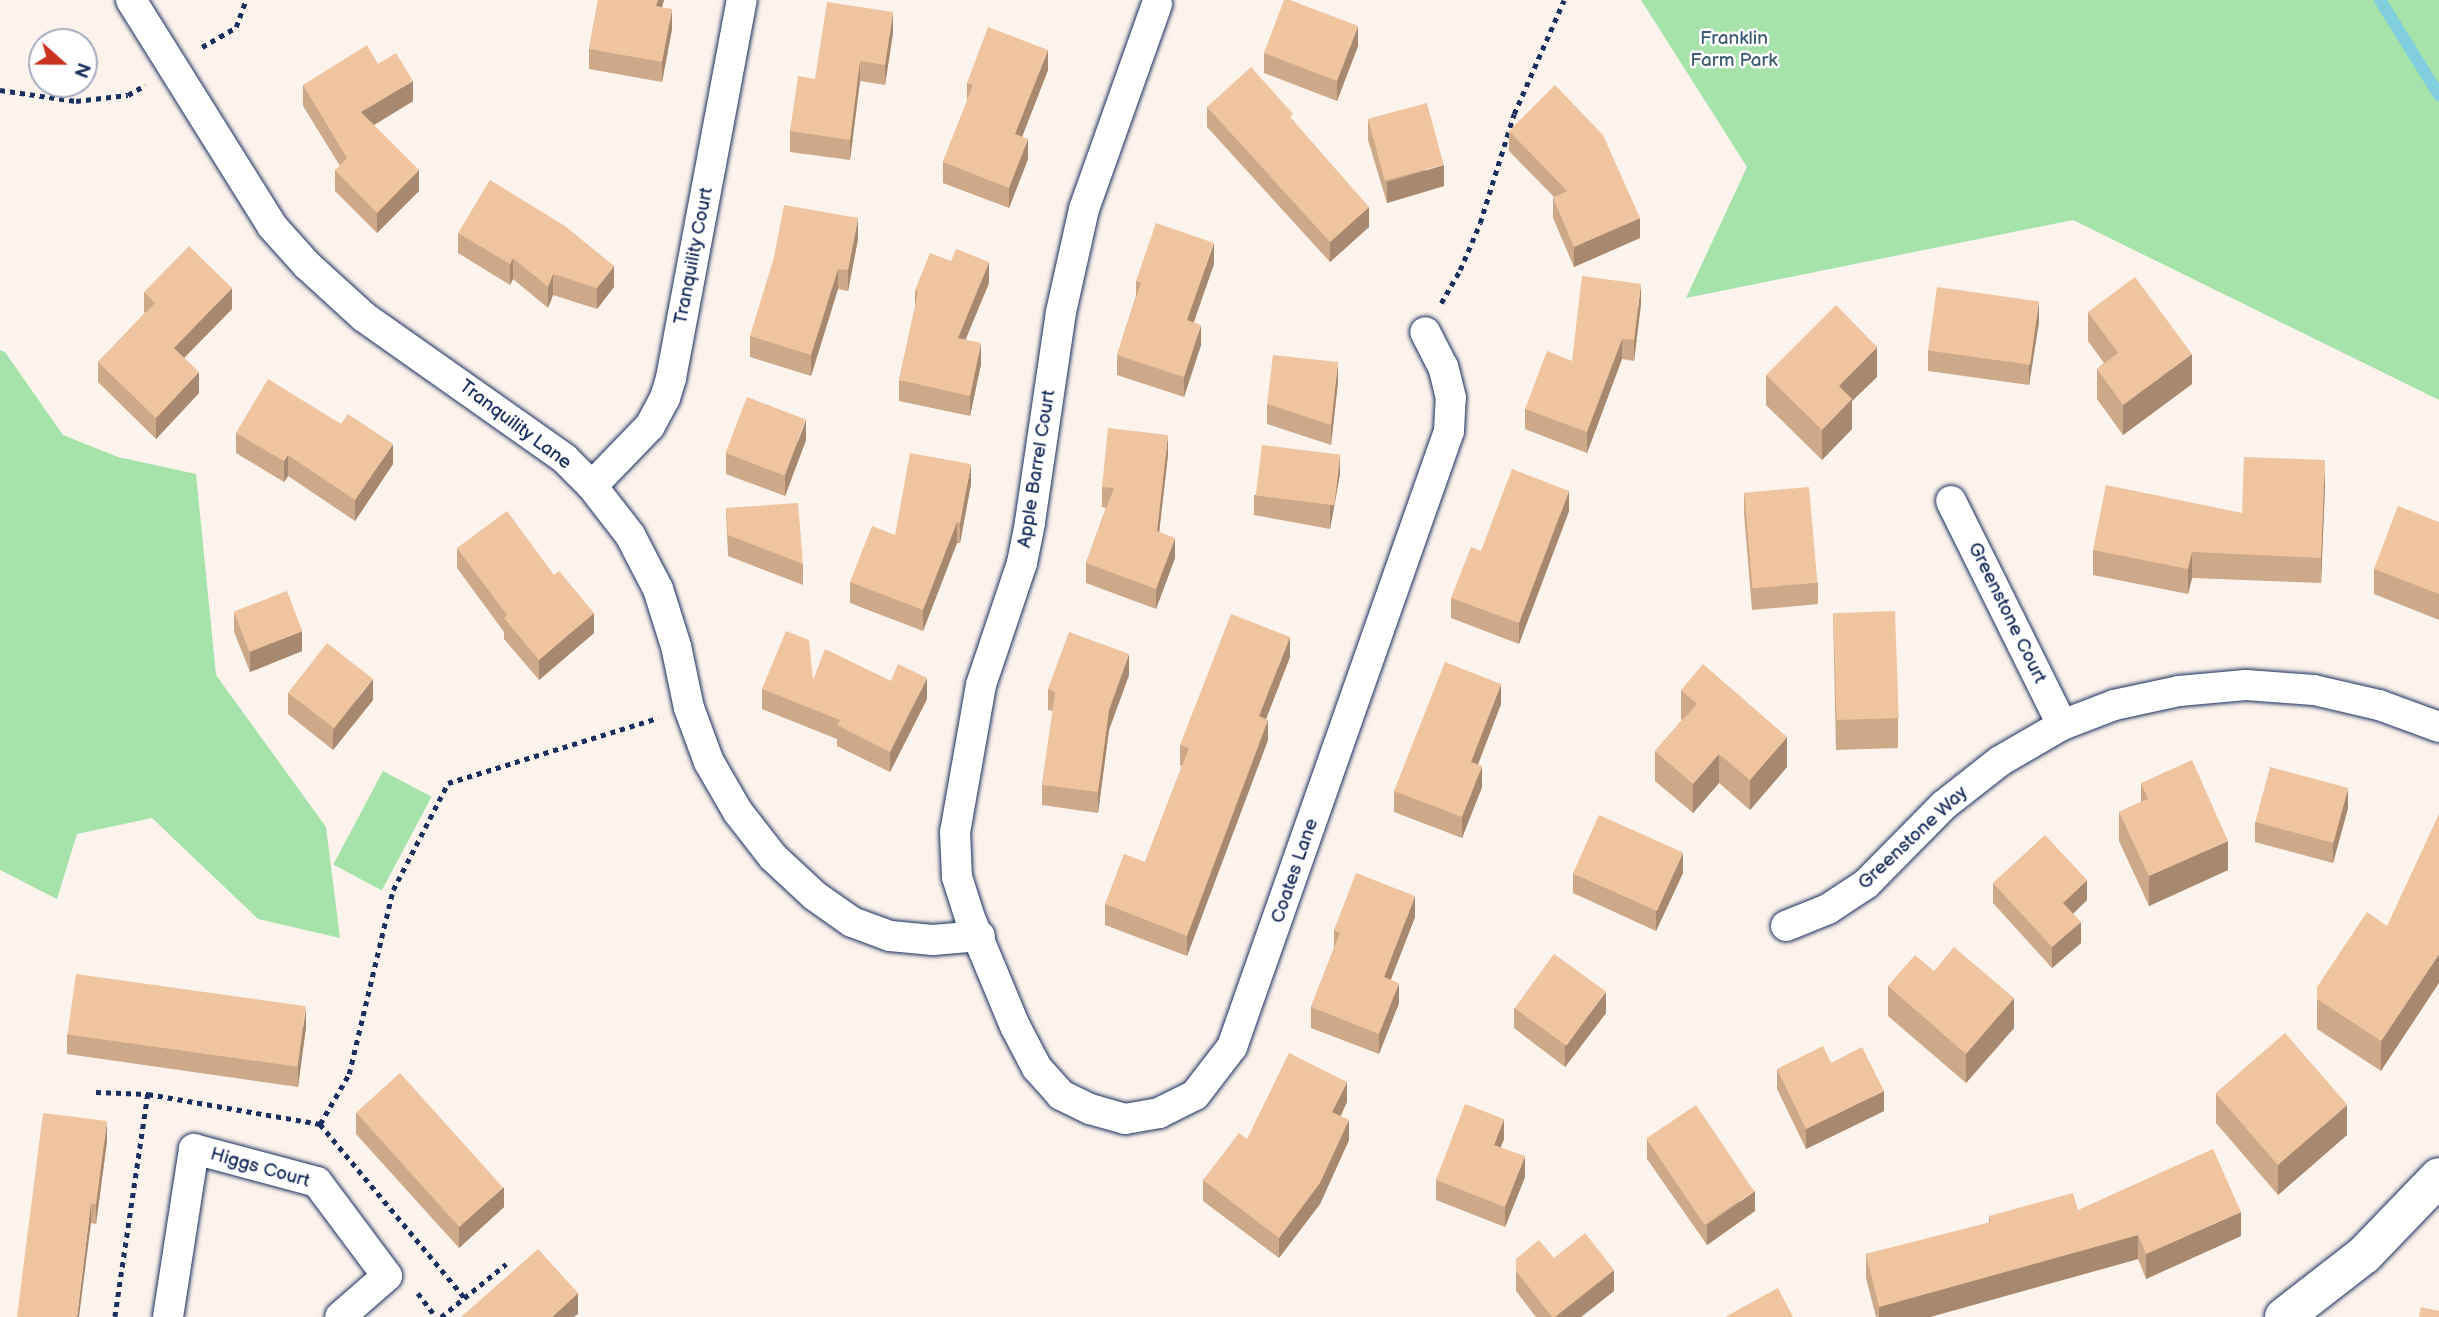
<!DOCTYPE html>
<html>
<head>
<meta charset="utf-8">
<style>
  body { margin:0 }
  #map { position:relative; width:2439px; height:1317px; overflow:hidden; background:#fcf3ec; font-family:"Balsamiq Sans",sans-serif }
  div>[style] { position:absolute }
  [style*='--x'] { left:calc(var(--x)*1px); top:calc(var(--y)*1px); width:calc(var(--w)*1px); rotate:calc(var(--a)*1deg) }
  .green>* { inset:0; background:#a6e3aa; transform-origin:0 0 }
  .stream>* { height:12px; margin:-6px; padding:0 6px; transform-origin:6px; border-radius:6px; background:#80cede }
  .path>* { height:4.5px; margin-top:-2.25px; transform-origin:0; background:repeating-linear-gradient(90deg,#1b2f5e 0 5px,transparent 0 10px) }
  .roads { filter:drop-shadow(0 0 2px #1b2f5e) drop-shadow(0 0 2px #1b2f5e) }
  .street>* { height:30px; margin:-15px; padding:0 15px; transform-origin:15px; border-radius:15px; background:#fff }
  .secondary>* { height:38px; margin:-19px; padding:0 19px; transform-origin:19px; border-radius:19px; background:#fff }
  .wall>* { inset:0; background:#cea989 }
  .shaded-wall>* { inset:0; background:#a8896f }
  .building>* { inset:0; background:#f0c49f; transform-origin:0 0 }
  span { translate:-50% -50%; white-space:nowrap; text-align:center; line-height:1.15; -webkit-text-stroke:5px #fff; paint-order:stroke }
  .park-label { font-size:19px; color:#3e5c71 }
  .street-label { font-size:19px; color:#1b2f5e }
  .north { position:absolute; left:28px; top:28px; width:70px; height:70px; box-sizing:border-box; background:#fff; border:2px solid #a4acbf; border-radius:50%; rotate:111deg; font-size:19px; font-weight:700; line-height:28px; text-align:center; color:#1b2f5e }
  .north::after { content:''; display:block; margin:auto; width:24px; height:32px; background:#c8321e; clip-path:polygon(50% 0,100% 100%,50% 72%,0 100%) }
</style>
</head>
<body>
<div id="map">
  <div class="green">
    <div style="clip-path:polygon(1641px 0,2439px 0,2439px 400px,2073px 220px,1686px 298px,1747px 167px)"></div>
    <div style="clip-path:polygon(0 350px,5px 352px,63px 435px,118px 457px,196px 474px,216px 675px,326px 827px,340px 938px,258px 919px,152px 818px,77px 834px,57px 899px,0 870px)"></div>
    <div style="left:383px;top:771px;width:55px;height:106px;rotate:28deg"></div>
  </div>
  <div class="stream">
    <div style="--x:2380;--y:0;--w:112;--a:58.2"></div>
  </div>
  <div class="path">
    <div style="--x:202;--y:47;--w:39;--a:-30"></div>
    <div style="--x:236;--y:27;--w:29;--a:-70"></div>
    <div style="--x:0;--y:90;--w:77;--a:8.2"></div>
    <div style="--x:76;--y:101;--w:52;--a:-6.6"></div>
    <div style="--x:128;--y:95;--w:20;--a:-30"></div>
    <div style="--x:1441;--y:303;--w:38;--a:-60"></div>
    <div style="--x:1460;--y:270;--w:51;--a:-66.9"></div>
    <div style="--x:1480;--y:223;--w:114;--a:-72.7"></div>
    <div style="--x:1514;--y:114;--w:124;--a:-66.3"></div>
    <div style="--x:96;--y:1092;--w:52;--a:2.2"></div>
    <div style="--x:148;--y:1094;--w:225;--a:98.4"></div>
    <div style="--x:148;--y:1094;--w:175;--a:9.9"></div>
    <div style="--x:320;--y:1124;--w:226;--a:50.2"></div>
    <div style="--x:320;--y:1124;--w:58;--a:-59.9"></div>
    <div style="--x:349;--y:1074;--w:189;--a:-76.6"></div>
    <div style="--x:393;--y:890;--w:120;--a:-62.8"></div>
    <div style="--x:448;--y:783;--w:220;--a:-17.2"></div>
    <div style="--x:418;--y:1293;--w:30;--a:53"></div>
    <div style="--x:441;--y:1317;--w:84;--a:-39.2"></div>
  </div>
  <div class="roads">
    <div class="street">
      <div style="--x:131;--y:0;--w:266;--a:58"></div>
      <div style="--x:272;--y:226;--w:52;--a:48.1"></div>
      <div style="--x:307;--y:265;--w:77;--a:42.4"></div>
      <div style="--x:364;--y:317;--w:246;--a:35.2"></div>
      <div style="--x:565;--y:459;--w:38;--a:45"></div>
      <div style="--x:592;--y:486;--w:62;--a:52.2"></div>
      <div style="--x:630;--y:535;--w:61;--a:62.6"></div>
      <div style="--x:658;--y:589;--w:60;--a:72.5"></div>
      <div style="--x:676;--y:646;--w:63;--a:78.2"></div>
      <div style="--x:689;--y:708;--w:58;--a:69.7"></div>
      <div style="--x:709;--y:762;--w:58;--a:59.9"></div>
      <div style="--x:738;--y:812;--w:57;--a:52.1"></div>
      <div style="--x:773;--y:857;--w:57;--a:42.9"></div>
      <div style="--x:815;--y:896;--w:45;--a:35.1"></div>
      <div style="--x:852;--y:922;--w:40;--a:20.2"></div>
      <div style="--x:890;--y:936;--w:43;--a:5.3"></div>
      <div style="--x:933;--y:940;--w:47;--a:-4.9"></div>
      <div style="--x:1157;--y:4;--w:218;--a:109.6"></div>
      <div style="--x:1084;--y:209;--w:106;--a:102.6"></div>
      <div style="--x:1061;--y:312;--w:213;--a:98.4"></div>
      <div style="--x:1030;--y:523;--w:41;--a:101.3"></div>
      <div style="--x:1022;--y:563;--w:129;--a:108.6"></div>
      <div style="--x:981;--y:685;--w:149;--a:100"></div>
      <div style="--x:955;--y:832;--w:45;--a:87.5"></div>
      <div style="--x:957;--y:877;--w:43;--a:72.4"></div>
      <div style="--x:970;--y:918;--w:117;--a:67.4"></div>
      <div style="--x:1015;--y:1026;--w:47;--a:62.4"></div>
      <div style="--x:1037;--y:1068;--w:36;--a:48"></div>
      <div style="--x:1061;--y:1095;--w:32;--a:26"></div>
      <div style="--x:1090;--y:1109;--w:36;--a:16"></div>
      <div style="--x:1125;--y:1119;--w:35;--a:-10"></div>
      <div style="--x:1159;--y:1113;--w:40;--a:-26.6"></div>
      <div style="--x:1195;--y:1095;--w:61;--a:-52.4"></div>
      <div style="--x:1232;--y:1047;--w:653;--a:-70.59"></div>
      <div style="--x:1449;--y:431;--w:33;--a:-87"></div>
      <div style="--x:1451;--y:398;--w:32;--a:-104"></div>
      <div style="--x:1443;--y:367;--w:39;--a:-117"></div>
      <div style="--x:592;--y:486;--w:83;--a:-46"></div>
      <div style="--x:650;--y:426;--w:32;--a:-62"></div>
      <div style="--x:665;--y:398;--w:21;--a:-73"></div>
      <div style="--x:671;--y:378;--w:385;--a:-79.4"></div>
      <div style="--x:1951;--y:501;--w:250;--a:63.6"></div>
      <div style="--x:1786;--y:926;--w:45;--a:-22"></div>
      <div style="--x:1828;--y:909;--w:45;--a:-33.3"></div>
      <div style="--x:1866;--y:884;--w:111;--a:-45.4"></div>
      <div style="--x:1944;--y:805;--w:71;--a:-38.2"></div>
      <div style="--x:2000;--y:761;--w:72;--a:-30.1"></div>
      <div style="--x:2062;--y:725;--w:56;--a:-21"></div>
      <div style="--x:2114;--y:705;--w:66;--a:-12.2"></div>
      <div style="--x:2179;--y:691;--w:67;--a:-5.1"></div>
      <div style="--x:2246;--y:685;--w:68;--a:4.2"></div>
      <div style="--x:2314;--y:690;--w:67;--a:13"></div>
      <div style="--x:2379;--y:705;--w:64;--a:20.1"></div>
      <div style="--x:168;--y:1317;--w:170;--a:-81.2"></div>
      <div style="--x:194;--y:1149;--w:127;--a:15"></div>
      <div style="--x:317;--y:1182;--w:117;--a:53.3"></div>
      <div style="--x:387;--y:1276;--w:62;--a:138.9"></div>
    </div>
    <div class="secondary">
      <div style="--x:2284;--y:1317;--w:101;--a:-37.8"></div>
      <div style="--x:2364;--y:1255;--w:108;--a:-46.1"></div>
    </div>
  </div>
  <div class="wall">
    <div style="clip-path:polygon(598px 0,664px 0,662px 7px,672px 29px,662px 82px,589px 69px,589px 49px)"></div>
    <div style="clip-path:polygon(893px 33px,885px 85px,860px 81px,850px 160px,790px 152px,790px 131px,815px 79px)"></div>
    <div style="clip-path:polygon(1358px 46px,1337px 101px,1264px 73px,1264px 53px)"></div>
    <div style="clip-path:polygon(378px 64px,413px 101px,374px 125px,419px 191px,377px 233px,335px 191px,335px 170px,340px 166px,303px 106px,303px 85px)"></div>
    <div style="clip-path:polygon(1048px 70px,1022px 137px,1028px 159px,1009px 208px,943px 183px,943px 162px,967px 101px,967px 83px)"></div>
    <div style="clip-path:polygon(1207px 107px,1293px 120px,1369px 227px,1330px 262px,1207px 127px)"></div>
    <div style="clip-path:polygon(1368px 120px,1444px 186px,1387px 203px,1368px 140px)"></div>
    <div style="clip-path:polygon(1509px 131px,1640px 238px,1574px 267px,1553px 218px,1553px 198px,1554px 197px,1509px 151px)"></div>
    <div style="clip-path:polygon(458px 233px,614px 287px,597px 309px,553px 295px,548px 308px,513px 279px,510px 285px,458px 253px)"></div>
    <div style="clip-path:polygon(858px 239px,848px 291px,838px 289px,811px 376px,750px 357px,750px 336px)"></div>
    <div style="clip-path:polygon(1214px 264px,1194px 322px,1201px 345px,1184px 397px,1117px 375px,1117px 355px,1136px 296px,1136px 281px)"></div>
    <div style="clip-path:polygon(989px 283px,965px 340px,981px 364px,970px 416px,899px 401px,899px 380px,915px 309px,915px 290px)"></div>
    <div style="clip-path:polygon(144px 292px,232px 309px,184px 358px,199px 393px,156px 439px,98px 382px,98px 362px,145px 313px,144px 312px)"></div>
    <div style="clip-path:polygon(1641px 304px,1634px 361px,1622px 359px,1587px 453px,1525px 429px,1525px 409px,1572px 361px)"></div>
    <div style="clip-path:polygon(2088px 312px,2192px 384px,2123px 435px,2097px 399px,2097px 369px,2104px 363px,2088px 341px)"></div>
    <div style="clip-path:polygon(2039px 322px,2029px 385px,1928px 371px,1928px 350px)"></div>
    <div style="clip-path:polygon(1766px 375px,1877px 377px,1852px 401px,1852px 429px,1822px 460px,1766px 405px)"></div>
    <div style="clip-path:polygon(1338px 382px,1331px 445px,1267px 424px,1267px 404px)"></div>
    <div style="clip-path:polygon(236px 433px,393px 464px,355px 521px,288px 476px,284px 482px,236px 453px)"></div>
    <div style="clip-path:polygon(806px 440px,785px 496px,726px 474px,726px 453px)"></div>
    <div style="clip-path:polygon(1168px 455px,1159px 532px,1175px 558px,1156px 609px,1086px 583px,1086px 563px,1106px 508px,1102px 507px,1102px 487px)"></div>
    <div style="clip-path:polygon(1340px 474px,1330px 529px,1254px 515px,1254px 495px)"></div>
    <div style="clip-path:polygon(971px 484px,960px 543px,957px 543px,923px 631px,850px 603px,850px 582px,895px 535px)"></div>
    <div style="clip-path:polygon(2325px 486px,2321px 583px,2192px 578px,2188px 594px,2093px 575px,2093px 550px,2242px 513px)"></div>
    <div style="clip-path:polygon(1744px 493px,1818px 583px,1818px 604px,1752px 610px,1744px 514px)"></div>
    <div style="clip-path:polygon(726px 508px,803px 564px,803px 585px,728px 556px)"></div>
    <div style="clip-path:polygon(1569px 511px,1519px 644px,1451px 618px,1451px 598px,1481px 551px)"></div>
    <div style="clip-path:polygon(2439px 522px,2439px 620px,2374px 594px,2374px 569px)"></div>
    <div style="clip-path:polygon(457px 548px,594px 633px,539px 680px,504px 639px,504px 632px,457px 568px)"></div>
    <div style="clip-path:polygon(234px 612px,302px 651px,250px 672px,234px 632px)"></div>
    <div style="clip-path:polygon(1833px 613px,1898px 718px,1898px 748px,1836px 750px)"></div>
    <div style="clip-path:polygon(1290px 657px,1266px 719px,1268px 740px,1187px 956px,1105px 925px,1105px 904px,1145px 862px,1182px 766px,1180px 765px,1180px 745px)"></div>
    <div style="clip-path:polygon(1129px 675px,1109px 730px,1098px 813px,1042px 805px,1042px 785px,1053px 711px,1048px 710px,1048px 689px)"></div>
    <div style="clip-path:polygon(762px 689px,927px 699px,890px 772px,837px 746px,837px 739px,762px 709px)"></div>
    <div style="clip-path:polygon(1681px 690px,1787px 767px,1750px 810px,1719px 783px,1693px 813px,1655px 781px,1655px 751px,1682px 720px,1681px 719px)"></div>
    <div style="clip-path:polygon(288px 693px,373px 700px,333px 750px,288px 714px)"></div>
    <div style="clip-path:polygon(1501px 704px,1478px 765px,1482px 787px,1462px 838px,1394px 812px,1394px 791px)"></div>
    <div style="clip-path:polygon(2141px 783px,2228px 870px,2149px 906px,2119px 841px,2119px 812px,2141px 802px)"></div>
    <div style="clip-path:polygon(2348px 808px,2333px 863px,2255px 842px,2255px 822px)"></div>
    <div style="clip-path:polygon(1573px 873px,1683px 873px,1656px 931px,1573px 893px)"></div>
    <div style="clip-path:polygon(1993px 883px,2087px 900px,2073px 914px,2081px 943px,2052px 968px,1993px 903px)"></div>
    <div style="clip-path:polygon(1415px 917px,1391px 979px,1399px 1003px,1379px 1054px,1311px 1028px,1311px 1007px,1334px 948px,1334px 930px)"></div>
    <div style="clip-path:polygon(2387px 926px,2381px 1071px,2317px 1029px,2317px 987px)"></div>
    <div style="clip-path:polygon(1934px 971px,2014px 1028px,1966px 1083px,1888px 1016px,1888px 986px)"></div>
    <div style="clip-path:polygon(1514px 1008px,1606px 1013px,1565px 1067px,1514px 1028px)"></div>
    <div style="clip-path:polygon(306px 1027px,298px 1087px,67px 1054px,67px 1034px)"></div>
    <div style="clip-path:polygon(1831px 1063px,1884px 1111px,1806px 1149px,1777px 1089px,1777px 1069px)"></div>
    <div style="clip-path:polygon(2216px 1094px,2347px 1135px,2278px 1195px,2216px 1123px)"></div>
    <div style="clip-path:polygon(1347px 1102px,1341px 1116px,1349px 1140px,1320px 1204px,1279px 1258px,1203px 1201px,1203px 1180px,1247px 1139px)"></div>
    <div style="clip-path:polygon(43px 1113px,107px 1141px,96px 1224px,91px 1223px)"></div>
    <div style="clip-path:polygon(356px 1113px,504px 1207px,459px 1248px,356px 1134px)"></div>
    <div style="clip-path:polygon(1504px 1139px,1500px 1147px,1525px 1177px,1505px 1227px,1436px 1200px,1436px 1180px)"></div>
    <div style="clip-path:polygon(1647px 1139px,1755px 1211px,1707px 1245px,1647px 1159px)"></div>
    <div style="clip-path:polygon(2078px 1210px,2241px 1236px,2146px 1279px,2138px 1259px,1930px 1317px,1876px 1317px,1866px 1278px,1866px 1254px,1989px 1223px,1989px 1216px)"></div>
    <div style="clip-path:polygon(1554px 1258px,1614px 1291px,1581px 1317px,1536px 1317px,1516px 1291px,1516px 1259px)"></div>
  </div>
  <div class="shaded-wall">
    <div style="clip-path:polygon(658px 0,664px 0,656px 27px,656px 6px)"></div>
    <div style="clip-path:polygon(672px 9px,672px 29px,662px 82px,662px 62px)"></div>
    <div style="clip-path:polygon(893px 12px,893px 33px,885px 85px,885px 65px)"></div>
    <div style="clip-path:polygon(1358px 26px,1358px 46px,1337px 101px,1337px 81px)"></div>
    <div style="clip-path:polygon(1048px 50px,1048px 70px,1015px 155px,1015px 134px)"></div>
    <div style="clip-path:polygon(860px 61px,860px 81px,850px 160px,850px 140px)"></div>
    <div style="clip-path:polygon(413px 81px,413px 101px,361px 133px,361px 112px)"></div>
    <div style="clip-path:polygon(1028px 139px,1028px 159px,1009px 208px,1009px 188px)"></div>
    <div style="clip-path:polygon(1444px 165px,1444px 186px,1387px 203px,1387px 182px)"></div>
    <div style="clip-path:polygon(419px 170px,419px 191px,377px 233px,377px 213px)"></div>
    <div style="clip-path:polygon(1369px 207px,1369px 227px,1330px 262px,1330px 242px)"></div>
    <div style="clip-path:polygon(858px 218px,858px 239px,848px 291px,848px 270px)"></div>
    <div style="clip-path:polygon(1640px 218px,1640px 238px,1574px 267px,1574px 247px)"></div>
    <div style="clip-path:polygon(1214px 243px,1214px 264px,1187px 341px,1187px 320px)"></div>
    <div style="clip-path:polygon(513px 258px,513px 279px,510px 285px,510px 264px)"></div>
    <div style="clip-path:polygon(989px 262px,989px 283px,958px 358px,958px 338px)"></div>
    <div style="clip-path:polygon(614px 266px,614px 287px,597px 309px,597px 288px)"></div>
    <div style="clip-path:polygon(838px 269px,838px 289px,811px 376px,811px 355px)"></div>
    <div style="clip-path:polygon(553px 274px,553px 295px,548px 308px,548px 287px)"></div>
    <div style="clip-path:polygon(1641px 284px,1641px 304px,1634px 361px,1634px 340px)"></div>
    <div style="clip-path:polygon(232px 288px,232px 309px,174px 368px,174px 348px)"></div>
    <div style="clip-path:polygon(2039px 302px,2039px 322px,2029px 385px,2029px 365px)"></div>
    <div style="clip-path:polygon(1201px 325px,1201px 345px,1184px 397px,1184px 377px)"></div>
    <div style="clip-path:polygon(1622px 339px,1622px 359px,1587px 453px,1587px 432px)"></div>
    <div style="clip-path:polygon(981px 343px,981px 364px,970px 416px,970px 396px)"></div>
    <div style="clip-path:polygon(1877px 347px,1877px 377px,1852px 401px,1852px 429px,1822px 460px,1822px 430px,1839px 386px)"></div>
    <div style="clip-path:polygon(2192px 354px,2192px 384px,2123px 435px,2123px 405px)"></div>
    <div style="clip-path:polygon(1338px 362px,1338px 382px,1331px 445px,1331px 425px)"></div>
    <div style="clip-path:polygon(199px 372px,199px 393px,156px 439px,156px 418px)"></div>
    <div style="clip-path:polygon(806px 420px,806px 440px,785px 496px,785px 476px)"></div>
    <div style="clip-path:polygon(1168px 435px,1168px 455px,1157px 551px,1157px 531px)"></div>
    <div style="clip-path:polygon(393px 444px,393px 464px,355px 521px,355px 500px)"></div>
    <div style="clip-path:polygon(1340px 454px,1340px 474px,1330px 529px,1330px 508px)"></div>
    <div style="clip-path:polygon(288px 455px,288px 476px,284px 482px,284px 461px)"></div>
    <div style="clip-path:polygon(2325px 460px,2325px 486px,2321px 583px,2321px 558px)"></div>
    <div style="clip-path:polygon(971px 464px,971px 484px,960px 543px,960px 523px)"></div>
    <div style="clip-path:polygon(1569px 491px,1569px 511px,1519px 644px,1519px 623px)"></div>
    <div style="clip-path:polygon(957px 522px,957px 543px,923px 631px,923px 610px)"></div>
    <div style="clip-path:polygon(1175px 538px,1175px 558px,1156px 609px,1156px 589px)"></div>
    <div style="clip-path:polygon(2192px 552px,2192px 578px,2188px 594px,2188px 569px)"></div>
    <div style="clip-path:polygon(594px 613px,594px 633px,539px 680px,539px 660px)"></div>
    <div style="clip-path:polygon(302px 631px,302px 651px,250px 672px,250px 652px)"></div>
    <div style="clip-path:polygon(1290px 637px,1290px 657px,1259px 737px,1259px 716px)"></div>
    <div style="clip-path:polygon(1129px 654px,1129px 675px,1109px 730px,1098px 813px,1098px 792px,1109px 710px)"></div>
    <div style="clip-path:polygon(927px 678px,927px 699px,890px 772px,890px 752px)"></div>
    <div style="clip-path:polygon(373px 679px,373px 700px,333px 750px,333px 730px)"></div>
    <div style="clip-path:polygon(1501px 684px,1501px 704px,1471px 782px,1471px 762px)"></div>
    <div style="clip-path:polygon(1268px 720px,1268px 740px,1187px 956px,1187px 936px)"></div>
    <div style="clip-path:polygon(1787px 737px,1787px 767px,1750px 810px,1750px 780px)"></div>
    <div style="clip-path:polygon(1719px 754px,1719px 783px,1693px 813px,1693px 784px)"></div>
    <div style="clip-path:polygon(1482px 766px,1482px 787px,1462px 838px,1462px 817px)"></div>
    <div style="clip-path:polygon(2348px 788px,2348px 808px,2333px 863px,2333px 842px)"></div>
    <div style="clip-path:polygon(2228px 841px,2228px 870px,2149px 906px,2149px 876px)"></div>
    <div style="clip-path:polygon(1683px 853px,1683px 873px,1656px 931px,1656px 911px)"></div>
    <div style="clip-path:polygon(2087px 880px,2087px 900px,2063px 923px,2063px 903px)"></div>
    <div style="clip-path:polygon(1415px 896px,1415px 917px,1384px 997px,1384px 977px)"></div>
    <div style="clip-path:polygon(2081px 922px,2081px 943px,2052px 968px,2052px 947px)"></div>
    <div style="clip-path:polygon(2439px 954px,2439px 983px,2381px 1071px,2381px 1041px)"></div>
    <div style="clip-path:polygon(1399px 983px,1399px 1003px,1379px 1054px,1379px 1034px)"></div>
    <div style="clip-path:polygon(1606px 992px,1606px 1013px,1565px 1067px,1565px 1046px)"></div>
    <div style="clip-path:polygon(2014px 998px,2014px 1028px,1966px 1083px,1966px 1054px)"></div>
    <div style="clip-path:polygon(306px 1007px,306px 1027px,298px 1087px,298px 1066px)"></div>
    <div style="clip-path:polygon(1347px 1082px,1347px 1102px,1332px 1132px,1332px 1112px)"></div>
    <div style="clip-path:polygon(1884px 1091px,1884px 1111px,1806px 1149px,1806px 1129px)"></div>
    <div style="clip-path:polygon(2347px 1105px,2347px 1135px,2278px 1195px,2278px 1165px)"></div>
    <div style="clip-path:polygon(1504px 1119px,1504px 1139px,1494px 1165px,1494px 1145px)"></div>
    <div style="clip-path:polygon(1349px 1120px,1349px 1140px,1320px 1204px,1279px 1258px,1279px 1238px)"></div>
    <div style="clip-path:polygon(107px 1121px,107px 1141px,96px 1224px,96px 1204px)"></div>
    <div style="clip-path:polygon(1525px 1156px,1525px 1177px,1505px 1227px,1505px 1207px)"></div>
    <div style="clip-path:polygon(504px 1187px,504px 1207px,459px 1248px,459px 1227px)"></div>
    <div style="clip-path:polygon(1755px 1191px,1755px 1211px,1707px 1245px,1707px 1225px)"></div>
    <div style="clip-path:polygon(91px 1203px,91px 1223px,79px 1317px,77px 1317px)"></div>
    <div style="clip-path:polygon(2241px 1212px,2241px 1236px,2146px 1279px,2146px 1254px)"></div>
    <div style="clip-path:polygon(2138px 1235px,2138px 1259px,1930px 1317px,1879px 1317px,1879px 1307px)"></div>
    <div style="clip-path:polygon(1614px 1270px,1614px 1291px,1581px 1317px,1555px 1317px)"></div>
    <div style="clip-path:polygon(578px 1293px,578px 1314px,574px 1317px,552px 1317px)"></div>
  </div>
  <div class="building">
    <div style="clip-path:polygon(598px 0,658px 0,656px 6px,672px 9px,662px 62px,589px 49px)"></div>
    <div style="clip-path:polygon(1284px 0,1290px 0,1358px 26px,1337px 81px,1264px 53px)"></div>
    <div style="clip-path:polygon(827px 2px,893px 12px,885px 65px,860px 61px,850px 140px,790px 131px,798px 76px,815px 79px)"></div>
    <div style="clip-path:polygon(988px 27px,1048px 50px,1015px 134px,1028px 139px,1009px 188px,943px 162px,973px 85px,967px 83px)"></div>
    <div style="clip-path:polygon(367px 45px,378px 64px,396px 53px,413px 81px,361px 112px,419px 170px,377px 213px,335px 170px,347px 158px,303px 85px)"></div>
    <div style="clip-path:polygon(1251px 67px,1293px 114px,1290px 117px,1369px 207px,1330px 242px,1207px 107px)"></div>
    <div style="clip-path:polygon(1555px 85px,1603px 135px,1640px 218px,1574px 247px,1553px 198px,1567px 191px,1509px 131px)"></div>
    <div style="left:1427px;top:103px;width:64px;height:61px;rotate:75deg"></div>
    <div style="clip-path:polygon(490px 180px,565px 226px,614px 266px,597px 288px,553px 274px,548px 287px,513px 258px,510px 264px,458px 233px)"></div>
    <div style="clip-path:polygon(784px 205px,858px 218px,848px 270px,838px 269px,811px 355px,750px 336px,774px 257px)"></div>
    <div style="clip-path:polygon(1156px 223px,1214px 243px,1187px 320px,1201px 325px,1184px 377px,1117px 355px,1141px 283px,1136px 281px)"></div>
    <div style="clip-path:polygon(189px 246px,232px 288px,174px 348px,199px 372px,156px 418px,98px 362px,155px 303px,144px 292px)"></div>
    <div style="clip-path:polygon(956px 249px,989px 262px,958px 338px,981px 343px,970px 396px,899px 380px,918px 292px,915px 290px,930px 253px,951px 261px)"></div>
    <div style="clip-path:polygon(1582px 276px,1641px 284px,1634px 340px,1622px 339px,1587px 432px,1525px 409px,1547px 351px,1572px 361px)"></div>
    <div style="clip-path:polygon(2135px 277px,2192px 354px,2123px 405px,2097px 369px,2118px 353px,2088px 312px)"></div>
    <div style="left:1937px;top:287px;width:103px;height:64px;rotate:8deg"></div>
    <div style="clip-path:polygon(1836px 305px,1877px 347px,1839px 386px,1852px 399px,1822px 430px,1766px 375px)"></div>
    <div style="clip-path:polygon(1273px 355px,1338px 362px,1331px 425px,1267px 404px)"></div>
    <div style="clip-path:polygon(268px 379px,341px 424px,348px 414px,393px 444px,355px 500px,288px 455px,284px 461px,236px 433px)"></div>
    <div style="left:747px;top:397px;width:63px;height:60px;rotate:21deg"></div>
    <div style="clip-path:polygon(1108px 428px,1168px 435px,1157px 531px,1175px 538px,1156px 589px,1086px 563px,1114px 488px,1102px 487px)"></div>
    <div style="left:1262px;top:445px;width:79px;height:51px;rotate:7deg"></div>
    <div style="clip-path:polygon(910px 453px,971px 464px,960px 523px,957px 522px,923px 610px,850px 582px,872px 526px,895px 535px)"></div>
    <div style="clip-path:polygon(2244px 457px,2325px 460px,2321px 558px,2192px 552px,2188px 569px,2093px 550px,2106px 485px,2242px 513px)"></div>
    <div style="clip-path:polygon(1512px 469px,1569px 491px,1519px 623px,1451px 598px,1471px 547px,1481px 551px)"></div>
    <div style="left:1809px;top:487px;width:96px;height:65px;rotate:85deg"></div>
    <div style="clip-path:polygon(798px 503px,803px 564px,728px 535px,726px 508px)"></div>
    <div style="clip-path:polygon(2398px 506px,2439px 522px,2439px 594px,2374px 569px)"></div>
    <div style="clip-path:polygon(507px 511px,554px 575px,559px 571px,594px 613px,539px 660px,504px 618px,507px 615px,457px 548px)"></div>
    <div style="left:287px;top:591px;width:43px;height:57px;rotate:69deg"></div>
    <div style="left:1895px;top:611px;width:107px;height:62px;rotate:88deg"></div>
    <div style="clip-path:polygon(1231px 614px,1290px 637px,1259px 716px,1268px 720px,1187px 936px,1105px 904px,1124px 854px,1145px 862px,1189px 748px,1180px 745px)"></div>
    <div style="clip-path:polygon(786px 631px,809px 640px,813px 680px,825px 649px,891px 681px,898px 664px,927px 678px,890px 752px,837px 725px,840px 720px,762px 689px)"></div>
    <div style="clip-path:polygon(1069px 632px,1129px 654px,1109px 710px,1098px 792px,1042px 785px,1055px 692px,1048px 689px)"></div>
    <div style="left:327px;top:643px;width:58px;height:63px;rotate:38deg"></div>
    <div style="clip-path:polygon(1445px 662px,1501px 684px,1471px 762px,1482px 766px,1462px 817px,1394px 791px)"></div>
    <div style="clip-path:polygon(1703px 664px,1787px 737px,1750px 780px,1719px 754px,1693px 784px,1655px 751px,1697px 704px,1681px 690px)"></div>
    <div style="clip-path:polygon(2192px 760px,2228px 841px,2149px 876px,2119px 812px,2148px 799px,2141px 783px)"></div>
    <div style="left:2270px;top:767px;width:81px;height:57px;rotate:15deg"></div>
    <div style="clip-path:polygon(2439px 814px,2439px 954px,2381px 1041px,2317px 999px,2317px 987px,2367px 912px,2387px 926px)"></div>
    <div style="left:1599px;top:815px;width:92px;height:64px;rotate:24deg"></div>
    <div style="clip-path:polygon(2045px 835px,2087px 880px,2063px 903px,2081px 922px,2052px 947px,1993px 883px)"></div>
    <div style="clip-path:polygon(1356px 873px,1415px 896px,1384px 977px,1399px 983px,1379px 1034px,1311px 1007px,1340px 933px,1334px 930px)"></div>
    <div style="clip-path:polygon(1954px 947px,2014px 998px,1966px 1054px,1888px 986px,1915px 955px,1934px 971px)"></div>
    <div style="left:1554px;top:954px;width:64px;height:67px;rotate:36deg"></div>
    <div style="left:76px;top:974px;width:232px;height:61px;rotate:8deg"></div>
    <div style="left:2285px;top:1033px;width:95px;height:92px;rotate:49deg"></div>
    <div style="clip-path:polygon(1823px 1046px,1831px 1063px,1862px 1047px,1884px 1091px,1806px 1129px,1777px 1069px)"></div>
    <div style="clip-path:polygon(1289px 1053px,1347px 1082px,1332px 1112px,1349px 1120px,1320px 1183px,1279px 1238px,1203px 1180px,1239px 1133px,1247px 1139px)"></div>
    <div style="left:400px;top:1073px;width:154px;height:59px;rotate:48deg"></div>
    <div style="clip-path:polygon(1465px 1104px,1504px 1119px,1494px 1145px,1525px 1156px,1505px 1207px,1436px 1180px)"></div>
    <div style="left:1696px;top:1105px;width:104px;height:60px;rotate:56deg"></div>
    <div style="clip-path:polygon(43px 1113px,107px 1121px,96px 1204px,91px 1203px,77px 1317px,17px 1317px)"></div>
    <div style="clip-path:polygon(2213px 1149px,2241px 1212px,2146px 1254px,2138px 1235px,1879px 1307px,1866px 1254px,1991px 1222px,1989px 1216px,2073px 1193px,2078px 1210px)"></div>
    <div style="clip-path:polygon(1585px 1233px,1614px 1270px,1555px 1317px,1552px 1317px,1516px 1271px,1516px 1259px,1539px 1240px,1554px 1258px)"></div>
    <div style="clip-path:polygon(538px 1249px,578px 1293px,552px 1317px,461px 1317px)"></div>
    <div style="clip-path:polygon(1778px 1288px,1793px 1317px,1725px 1317px)"></div>
    <div style="clip-path:polygon(2421px 1307px,2439px 1311px,2439px 1317px,2419px 1317px)"></div>
  </div>
  <div class="park-label">
    <span style="left:1734px;top:50px">Franklin<br>Farm Park</span>
  </div>
  <div class="street-label">
    <span style="left:694px;top:256px;rotate:-79deg">Tranquility Court</span>
    <span style="left:515px;top:425px;rotate:37deg">Tranquility Lane</span>
    <span style="left:1037px;top:469px;rotate:-81deg">Apple Barrel Court</span>
    <span style="left:2007px;top:613px;rotate:64deg">Greenstone Court</span>
    <span style="left:1913px;top:838px;rotate:-43deg">Greenstone Way</span>
    <span style="left:1295px;top:871px;rotate:-71deg">Coates Lane</span>
    <span style="left:260px;top:1168px;rotate:16deg">Higgs Court</span>
  </div>
  <div class="north">N</div>
</div>
</body>
</html>
